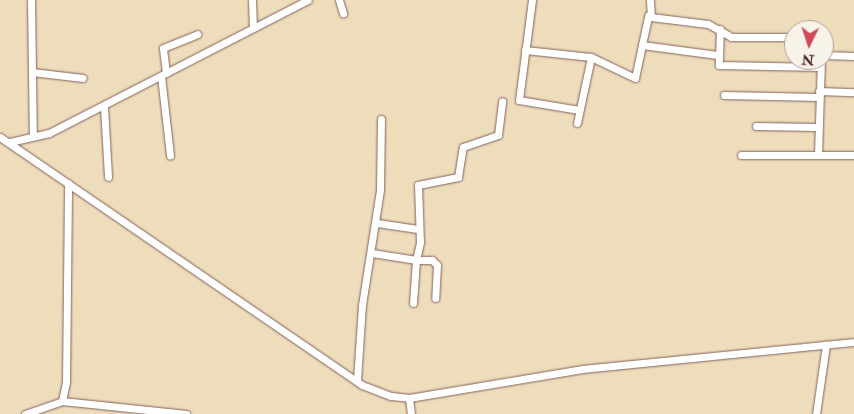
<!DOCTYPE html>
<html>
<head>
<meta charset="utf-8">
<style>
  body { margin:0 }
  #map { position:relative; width:854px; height:414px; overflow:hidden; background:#edb; font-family:"IM FELL Double Pica",serif }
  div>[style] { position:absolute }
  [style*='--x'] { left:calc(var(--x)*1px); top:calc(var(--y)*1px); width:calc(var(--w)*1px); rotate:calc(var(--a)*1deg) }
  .roads { filter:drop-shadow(0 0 1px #83625d) drop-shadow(0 0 1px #83625d) }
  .minor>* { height:7px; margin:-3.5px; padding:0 3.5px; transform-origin:3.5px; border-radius:3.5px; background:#fff }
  span { translate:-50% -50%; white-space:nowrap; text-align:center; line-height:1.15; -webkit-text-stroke:5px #f7f3e8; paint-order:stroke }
  .north { position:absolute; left:784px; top:20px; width:50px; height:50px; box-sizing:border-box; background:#f7f3e8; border:1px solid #b29e9c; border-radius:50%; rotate:184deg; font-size:14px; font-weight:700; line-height:20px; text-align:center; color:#4a1f2b }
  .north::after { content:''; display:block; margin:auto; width:18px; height:22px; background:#d1495b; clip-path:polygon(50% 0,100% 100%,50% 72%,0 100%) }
</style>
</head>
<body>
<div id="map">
  <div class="roads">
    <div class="minor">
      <div style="--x:31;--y:0;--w:136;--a:89.2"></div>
      <div style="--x:252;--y:0;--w:28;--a:88"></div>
      <div style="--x:339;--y:0;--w:14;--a:73"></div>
      <div style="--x:532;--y:0;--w:101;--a:97.4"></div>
      <div style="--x:519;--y:100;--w:61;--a:9.5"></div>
      <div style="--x:650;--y:0;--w:17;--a:87"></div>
      <div style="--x:651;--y:17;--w:57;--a:7"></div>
      <div style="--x:708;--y:24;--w:26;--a:29"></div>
      <div style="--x:731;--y:37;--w:63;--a:0"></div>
      <div style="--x:720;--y:29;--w:36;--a:92"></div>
      <div style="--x:719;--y:65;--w:101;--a:1.1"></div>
      <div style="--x:642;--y:45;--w:30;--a:-78"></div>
      <div style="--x:525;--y:50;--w:66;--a:6.1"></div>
      <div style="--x:591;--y:57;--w:49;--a:25.5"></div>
      <div style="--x:635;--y:78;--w:34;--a:-78"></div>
      <div style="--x:642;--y:45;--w:76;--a:7.6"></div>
      <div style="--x:824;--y:55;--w:30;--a:2"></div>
      <div style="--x:32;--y:72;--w:51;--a:6.7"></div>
      <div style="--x:166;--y:73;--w:25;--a:-97"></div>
      <div style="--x:163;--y:48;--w:37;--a:-22"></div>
      <div style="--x:161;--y:76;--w:80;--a:83.5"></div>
      <div style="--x:819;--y:91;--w:35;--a:2"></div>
      <div style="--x:724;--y:95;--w:95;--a:1.2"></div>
      <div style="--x:104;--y:107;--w:70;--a:86.7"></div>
      <div style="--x:577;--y:123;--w:67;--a:-78"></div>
      <div style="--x:756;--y:126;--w:61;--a:0.9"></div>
      <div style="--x:0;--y:137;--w:439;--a:34.4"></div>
      <div style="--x:362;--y:385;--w:31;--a:21"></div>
      <div style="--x:391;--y:396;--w:18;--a:6"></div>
      <div style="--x:409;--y:398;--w:176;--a:-9.5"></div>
      <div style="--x:583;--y:369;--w:272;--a:-5.7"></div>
      <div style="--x:10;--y:142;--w:40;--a:-13"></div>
      <div style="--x:49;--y:133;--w:291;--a:-27.2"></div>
      <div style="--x:741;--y:155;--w:113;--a:0"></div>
      <div style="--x:818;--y:155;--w:95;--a:-88.2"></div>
      <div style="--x:377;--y:223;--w:41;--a:8.3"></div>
      <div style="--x:372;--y:253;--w:45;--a:9"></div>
      <div style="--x:416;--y:260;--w:18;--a:-77"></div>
      <div style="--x:420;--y:242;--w:57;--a:-92"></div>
      <div style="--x:418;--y:185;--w:41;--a:-11.3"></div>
      <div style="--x:458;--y:177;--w:30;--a:-81"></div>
      <div style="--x:463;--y:147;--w:37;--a:-19"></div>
      <div style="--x:498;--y:135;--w:34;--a:-83"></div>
      <div style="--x:413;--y:303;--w:43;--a:-86"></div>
      <div style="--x:416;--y:260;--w:16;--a:0"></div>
      <div style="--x:432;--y:260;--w:7;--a:45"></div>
      <div style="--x:437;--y:265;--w:33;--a:93"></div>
      <div style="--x:357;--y:380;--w:75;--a:-86.2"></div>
      <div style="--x:362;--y:305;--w:116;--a:-81.1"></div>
      <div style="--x:380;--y:190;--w:71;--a:-89.2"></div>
      <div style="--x:409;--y:398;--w:16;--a:83"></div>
      <div style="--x:62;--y:401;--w:125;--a:6"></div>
      <div style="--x:25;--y:414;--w:39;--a:-19"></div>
      <div style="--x:62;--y:401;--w:19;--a:-78"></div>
      <div style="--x:66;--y:382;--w:199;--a:-89.4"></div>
      <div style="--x:816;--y:414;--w:70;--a:-81.8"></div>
    </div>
  </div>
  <div class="north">N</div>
</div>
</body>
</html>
